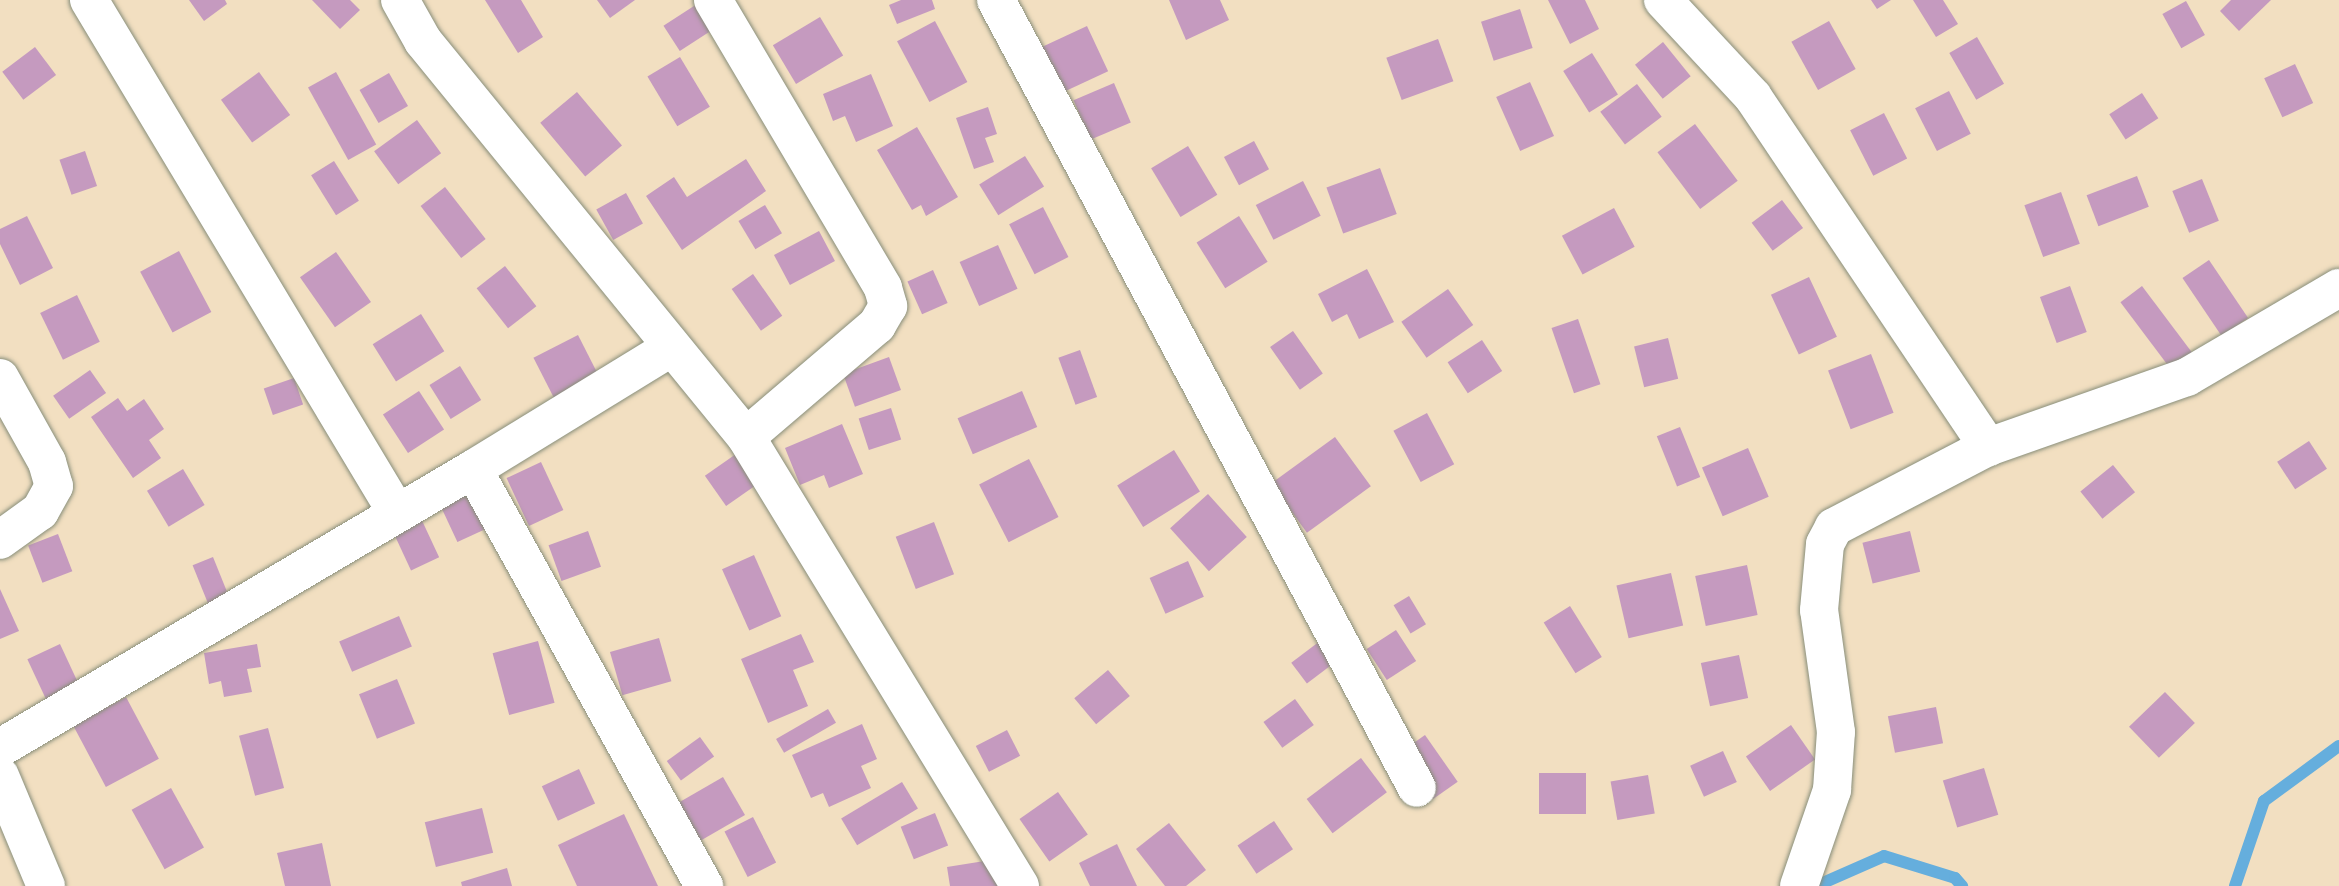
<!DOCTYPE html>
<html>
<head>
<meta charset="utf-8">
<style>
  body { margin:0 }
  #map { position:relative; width:2339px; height:886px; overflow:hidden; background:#f2dfc1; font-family:Pangolin,sans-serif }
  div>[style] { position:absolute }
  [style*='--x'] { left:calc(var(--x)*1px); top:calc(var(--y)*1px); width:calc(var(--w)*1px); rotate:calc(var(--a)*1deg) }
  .stream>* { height:12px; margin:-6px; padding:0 6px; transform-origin:6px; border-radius:6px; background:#65aedd }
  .building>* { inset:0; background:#c59abf; transform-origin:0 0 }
  .roads { filter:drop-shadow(0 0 2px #888e7a) drop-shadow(0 0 2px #888e7a) }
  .minor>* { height:38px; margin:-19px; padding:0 19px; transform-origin:19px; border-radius:19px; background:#fff }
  span { translate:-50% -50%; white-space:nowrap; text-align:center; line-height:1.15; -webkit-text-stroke:5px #fbf7ec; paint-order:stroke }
</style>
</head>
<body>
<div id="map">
  <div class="stream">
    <div style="--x:1816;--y:886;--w:74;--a:-23.8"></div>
    <div style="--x:1884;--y:856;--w:74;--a:17.2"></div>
    <div style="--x:1955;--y:878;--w:11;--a:49"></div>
    <div style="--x:2235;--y:886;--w:90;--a:-71.2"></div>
    <div style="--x:2264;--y:801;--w:93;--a:-36.3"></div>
  </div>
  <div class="building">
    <div style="clip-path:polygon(189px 0,225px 0,227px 4px,204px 21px)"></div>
    <div style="clip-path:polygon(312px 0,350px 0,360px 10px,340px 29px)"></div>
    <div style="clip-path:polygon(485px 0,521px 0,543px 37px,518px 53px)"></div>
    <div style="clip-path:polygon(597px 0,635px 0,610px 18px)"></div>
    <div style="clip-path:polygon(901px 0,932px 0,935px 9px,897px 24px,889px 5px)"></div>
    <div style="clip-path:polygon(1169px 0,1220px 0,1229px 20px,1186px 40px)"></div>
    <div style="clip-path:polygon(1548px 0,1585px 0,1599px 29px,1570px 44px)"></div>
    <div style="clip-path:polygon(1871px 0,1891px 0,1877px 9px)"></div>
    <div style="clip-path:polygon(1913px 0,1943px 0,1958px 24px,1936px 37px)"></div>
    <div style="clip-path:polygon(2231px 0,2271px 0,2239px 31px,2220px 11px)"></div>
    <div style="left:2186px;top:1px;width:39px;height:27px;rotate:61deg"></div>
    <div style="left:697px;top:4px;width:30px;height:40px;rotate:57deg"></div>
    <div style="left:1520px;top:9px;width:41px;height:41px;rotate:72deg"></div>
    <div style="left:820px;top:17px;width:45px;height:55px;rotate:59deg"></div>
    <div style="left:935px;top:21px;width:69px;height:43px;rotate:62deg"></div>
    <div style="left:1829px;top:21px;width:55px;height:43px;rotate:61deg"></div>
    <div style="left:1087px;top:26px;width:50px;height:51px;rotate:65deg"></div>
    <div style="left:1977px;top:37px;width:54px;height:32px;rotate:60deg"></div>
    <div style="left:1438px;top:39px;width:45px;height:55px;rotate:70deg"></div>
    <div style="left:1663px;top:42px;width:44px;height:36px;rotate:51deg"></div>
    <div style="left:35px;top:47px;width:35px;height:41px;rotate:53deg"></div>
    <div style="left:1592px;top:53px;width:49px;height:34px;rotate:58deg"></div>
    <div style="left:680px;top:57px;width:58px;height:38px;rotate:59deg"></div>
    <div style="left:2295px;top:64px;width:43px;height:34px;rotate:65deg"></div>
    <div style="left:259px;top:72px;width:53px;height:47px;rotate:54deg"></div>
    <div style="left:336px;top:72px;width:83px;height:32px;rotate:61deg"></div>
    <div style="left:389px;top:73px;width:38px;height:34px;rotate:60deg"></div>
    <div style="clip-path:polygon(871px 74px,893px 126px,856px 142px,845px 116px,833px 121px,823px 94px)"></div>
    <div style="left:1530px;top:82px;width:59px;height:37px;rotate:66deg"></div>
    <div style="left:1114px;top:83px;width:43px;height:44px;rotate:67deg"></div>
    <div style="left:1637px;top:84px;width:41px;height:46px;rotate:53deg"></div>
    <div style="left:1949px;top:91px;width:48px;height:38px;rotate:63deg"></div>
    <div style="left:577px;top:92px;width:70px;height:48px;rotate:50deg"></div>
    <div style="left:2142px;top:93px;width:30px;height:39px;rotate:57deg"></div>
    <div style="clip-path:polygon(988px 107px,997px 134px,985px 138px,994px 162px,974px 169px,956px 118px)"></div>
    <div style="left:1884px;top:113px;width:51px;height:38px;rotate:63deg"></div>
    <div style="left:417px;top:120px;width:41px;height:53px;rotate:54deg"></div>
    <div style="left:1695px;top:124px;width:71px;height:47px;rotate:53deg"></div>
    <div style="clip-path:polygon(917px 127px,958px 197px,926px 216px,921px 205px,912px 210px,877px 150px)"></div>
    <div style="left:1254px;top:141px;width:32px;height:34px;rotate:62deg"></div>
    <div style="left:1188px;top:146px;width:57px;height:43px;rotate:59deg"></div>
    <div style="left:85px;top:151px;width:37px;height:27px;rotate:71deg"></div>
    <div style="left:1025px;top:156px;width:36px;height:54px;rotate:58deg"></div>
    <div style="clip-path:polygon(746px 159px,766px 191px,682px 250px,646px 196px,674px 177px,687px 197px)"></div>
    <div style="left:334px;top:161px;width:47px;height:27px;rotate:58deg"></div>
    <div style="left:1380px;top:168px;width:49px;height:57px;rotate:70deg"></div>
    <div style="left:2137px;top:176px;width:33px;height:54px;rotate:69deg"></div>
    <div style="left:2202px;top:179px;width:45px;height:32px;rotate:68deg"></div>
    <div style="left:1303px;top:181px;width:39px;height:53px;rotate:63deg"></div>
    <div style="left:445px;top:187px;width:66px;height:31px;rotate:52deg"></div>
    <div style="left:2061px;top:192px;width:55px;height:39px;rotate:70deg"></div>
    <div style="left:626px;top:193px;width:35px;height:34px;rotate:61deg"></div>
    <div style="left:1782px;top:200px;width:35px;height:38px;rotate:53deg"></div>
    <div style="left:765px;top:205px;width:33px;height:31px;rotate:59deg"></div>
    <div style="left:1043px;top:207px;width:56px;height:38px;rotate:63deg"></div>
    <div style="left:1614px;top:208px;width:44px;height:59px;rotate:62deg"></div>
    <div style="clip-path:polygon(27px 216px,53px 268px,20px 285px,0 244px,0 229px)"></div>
    <div style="left:1239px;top:216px;width:54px;height:50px;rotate:58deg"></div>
    <div style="left:819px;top:231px;width:34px;height:51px;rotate:62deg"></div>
    <div style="left:998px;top:245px;width:48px;height:42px;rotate:66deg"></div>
    <div style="left:179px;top:251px;width:69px;height:44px;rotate:62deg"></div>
    <div style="left:336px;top:252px;width:61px;height:44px;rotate:55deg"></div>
    <div style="left:2209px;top:260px;width:70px;height:32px;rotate:56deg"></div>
    <div style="left:505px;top:266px;width:51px;height:36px;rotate:52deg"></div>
    <div style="clip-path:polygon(1367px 269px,1394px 322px,1359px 339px,1347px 314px,1332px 322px,1318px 294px)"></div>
    <div style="left:933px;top:270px;width:36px;height:28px;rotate:66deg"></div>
    <div style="left:753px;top:274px;width:51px;height:26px;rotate:55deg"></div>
    <div style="left:1809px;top:277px;width:66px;height:42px;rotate:65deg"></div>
    <div style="left:2070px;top:286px;width:49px;height:32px;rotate:70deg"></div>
    <div style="left:2142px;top:286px;width:85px;height:27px;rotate:53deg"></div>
    <div style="left:1448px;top:289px;width:44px;height:57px;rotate:55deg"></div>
    <div style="left:77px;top:295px;width:52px;height:41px;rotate:64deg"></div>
    <div style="left:421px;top:314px;width:44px;height:57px;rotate:58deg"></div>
    <div style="left:1578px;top:319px;width:69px;height:28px;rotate:71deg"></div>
    <div style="left:1293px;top:331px;width:52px;height:28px;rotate:55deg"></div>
    <div style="left:578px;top:335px;width:47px;height:50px;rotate:63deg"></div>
    <div style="left:1668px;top:338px;width:42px;height:35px;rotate:76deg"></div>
    <div style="left:1482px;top:340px;width:37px;height:41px;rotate:57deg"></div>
    <div style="left:1080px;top:350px;width:50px;height:23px;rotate:70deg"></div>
    <div style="left:1871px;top:354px;width:63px;height:46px;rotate:69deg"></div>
    <div style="left:889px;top:357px;width:35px;height:49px;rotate:70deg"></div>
    <div style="left:460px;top:366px;width:40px;height:36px;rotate:58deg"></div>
    <div style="left:90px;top:370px;width:28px;height:45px;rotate:55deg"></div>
    <div style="left:294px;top:378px;width:28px;height:32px;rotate:71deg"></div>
    <div style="left:419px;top:391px;width:46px;height:43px;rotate:57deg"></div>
    <div style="left:1022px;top:391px;width:39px;height:70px;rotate:67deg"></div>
    <div style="clip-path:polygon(118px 398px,127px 411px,144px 399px,164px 429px,149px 440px,161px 458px,133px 478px,91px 417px)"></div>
    <div style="left:891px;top:408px;width:33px;height:34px;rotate:72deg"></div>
    <div style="left:1427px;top:413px;width:58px;height:38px;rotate:62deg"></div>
    <div style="clip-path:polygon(842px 424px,863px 474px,829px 488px,824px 475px,800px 485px,785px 448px)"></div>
    <div style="left:1680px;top:427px;width:54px;height:25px;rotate:68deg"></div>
    <div style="left:1335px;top:437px;width:61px;height:79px;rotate:54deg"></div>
    <div style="left:2309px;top:441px;width:33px;height:38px;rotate:57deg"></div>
    <div style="left:1748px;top:448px;width:53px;height:50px;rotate:67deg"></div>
    <div style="left:1174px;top:450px;width:49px;height:67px;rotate:58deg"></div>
    <div style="left:736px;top:454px;width:37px;height:38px;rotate:55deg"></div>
    <div style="left:1029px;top:459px;width:65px;height:56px;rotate:63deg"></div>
    <div style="left:541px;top:462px;width:53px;height:38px;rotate:65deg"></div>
    <div style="left:2113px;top:465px;width:35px;height:42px;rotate:51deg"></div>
    <div style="left:183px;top:469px;width:42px;height:42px;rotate:59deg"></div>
    <div style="left:470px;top:491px;width:41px;height:33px;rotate:65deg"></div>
    <div style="left:1208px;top:494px;width:58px;height:51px;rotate:48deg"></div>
    <div style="left:418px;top:512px;width:50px;height:31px;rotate:65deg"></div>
    <div style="left:934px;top:522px;width:56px;height:41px;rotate:69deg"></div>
    <div style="left:588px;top:531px;width:38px;height:42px;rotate:70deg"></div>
    <div style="left:1910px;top:531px;width:42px;height:49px;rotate:76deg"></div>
    <div style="left:58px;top:534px;width:40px;height:32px;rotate:69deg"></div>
    <div style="left:754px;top:555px;width:67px;height:35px;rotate:66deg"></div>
    <div style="left:213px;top:557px;width:52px;height:22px;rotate:68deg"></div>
    <div style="left:1188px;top:561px;width:39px;height:42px;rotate:66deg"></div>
    <div style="left:1747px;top:565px;width:51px;height:53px;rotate:78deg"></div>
    <div style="left:1671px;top:573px;width:54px;height:56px;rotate:77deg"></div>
    <div style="clip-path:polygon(0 589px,19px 631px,0 639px)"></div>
    <div style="left:1409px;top:596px;width:33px;height:18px;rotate:59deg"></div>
    <div style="left:1570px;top:606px;width:60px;height:31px;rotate:58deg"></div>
    <div style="left:399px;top:616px;width:33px;height:65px;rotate:67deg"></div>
    <div style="left:1396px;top:630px;width:37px;height:35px;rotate:57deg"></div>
    <div style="clip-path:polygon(801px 634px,814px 662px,793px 670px,808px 706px,768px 723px,741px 659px)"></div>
    <div style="left:659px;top:638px;width:45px;height:51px;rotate:74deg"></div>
    <div style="left:1324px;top:638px;width:26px;height:41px;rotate:53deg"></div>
    <div style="left:538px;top:641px;width:64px;height:47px;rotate:75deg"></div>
    <div style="left:60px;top:644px;width:51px;height:36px;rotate:65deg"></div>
    <div style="clip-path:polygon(257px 644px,261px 667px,247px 669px,252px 692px,224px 697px,221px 681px,209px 684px,204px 653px)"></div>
    <div style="left:1739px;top:655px;width:44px;height:39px;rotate:78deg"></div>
    <div style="left:1108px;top:670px;width:34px;height:44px;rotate:50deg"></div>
    <div style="left:397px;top:679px;width:48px;height:41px;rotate:68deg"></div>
    <div style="left:2165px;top:692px;width:43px;height:50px;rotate:46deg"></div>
    <div style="left:126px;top:697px;width:70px;height:60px;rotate:62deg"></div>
    <div style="left:1295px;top:699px;width:32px;height:39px;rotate:54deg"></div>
    <div style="left:1936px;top:707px;width:37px;height:49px;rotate:79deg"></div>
    <div style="left:828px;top:709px;width:16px;height:60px;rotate:60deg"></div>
    <div style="clip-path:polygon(862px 724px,877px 759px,861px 766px,871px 788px,829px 807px,823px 793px,811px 798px,792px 755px)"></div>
    <div style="left:1791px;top:725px;width:42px;height:55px;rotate:55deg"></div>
    <div style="left:268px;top:728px;width:62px;height:30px;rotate:75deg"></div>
    <div style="left:1007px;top:730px;width:29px;height:35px;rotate:63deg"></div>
    <div style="left:1425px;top:735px;width:57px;height:30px;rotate:55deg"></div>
    <div style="left:700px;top:737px;width:24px;height:41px;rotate:54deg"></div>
    <div style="left:1723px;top:751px;width:34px;height:36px;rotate:66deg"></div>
    <div style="left:1361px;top:758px;width:43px;height:68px;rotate:53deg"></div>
    <div style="left:1984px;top:768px;width:49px;height:43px;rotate:73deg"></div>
    <div style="left:579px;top:769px;width:38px;height:41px;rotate:65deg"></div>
    <div style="left:1539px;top:773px;width:47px;height:41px"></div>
    <div style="left:1648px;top:775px;width:39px;height:38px;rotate:80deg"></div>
    <div style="left:723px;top:777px;width:44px;height:54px;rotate:60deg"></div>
    <div style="left:902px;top:782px;width:31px;height:71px;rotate:59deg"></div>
    <div style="left:171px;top:788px;width:68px;height:45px;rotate:61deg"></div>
    <div style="left:1058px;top:792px;width:52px;height:47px;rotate:55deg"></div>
    <div style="left:482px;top:808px;width:46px;height:59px;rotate:76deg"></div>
    <div style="left:935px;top:813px;width:35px;height:37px;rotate:68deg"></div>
    <div style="clip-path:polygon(624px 814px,658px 886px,577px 886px,558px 845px)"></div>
    <div style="left:753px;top:817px;width:51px;height:32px;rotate:63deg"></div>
    <div style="left:1274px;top:821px;width:34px;height:44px;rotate:56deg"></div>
    <div style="clip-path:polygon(1169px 823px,1206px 870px,1186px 886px,1165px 886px,1136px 849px)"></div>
    <div style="clip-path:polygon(322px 843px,331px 886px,285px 886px,277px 853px)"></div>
    <div style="clip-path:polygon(1117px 844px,1137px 886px,1090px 886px,1079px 863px)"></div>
    <div style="clip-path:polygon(997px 859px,1001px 886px,950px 886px,947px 867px)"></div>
    <div style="clip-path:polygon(507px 868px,512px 886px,462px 886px,461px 882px)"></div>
  </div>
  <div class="roads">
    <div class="minor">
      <div style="--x:89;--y:0;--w:598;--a:59.02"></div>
      <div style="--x:400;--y:0;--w:47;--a:60.7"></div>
      <div style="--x:423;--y:41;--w:511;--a:50.8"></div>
      <div style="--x:746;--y:437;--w:526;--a:58.61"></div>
      <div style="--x:713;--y:0;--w:334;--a:59.4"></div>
      <div style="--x:883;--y:288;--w:19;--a:74"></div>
      <div style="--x:888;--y:306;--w:22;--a:120"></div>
      <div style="--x:877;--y:325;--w:172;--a:139.5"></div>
      <div style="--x:996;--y:0;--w:893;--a:61.89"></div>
      <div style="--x:1663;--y:0;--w:132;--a:47.1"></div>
      <div style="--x:1753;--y:97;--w:422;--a:56.1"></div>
      <div style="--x:0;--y:378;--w:96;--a:60.8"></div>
      <div style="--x:47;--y:462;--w:25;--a:74"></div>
      <div style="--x:54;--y:486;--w:29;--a:119"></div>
      <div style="--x:40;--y:511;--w:49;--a:144.1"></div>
      <div style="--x:473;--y:469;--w:477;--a:61"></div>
      <div style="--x:0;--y:748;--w:549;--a:-30.53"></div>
      <div style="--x:473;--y:469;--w:233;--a:-31.5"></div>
      <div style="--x:0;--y:776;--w:119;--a:67.3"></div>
      <div style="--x:1799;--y:886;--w:102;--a:-71"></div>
      <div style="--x:1832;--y:790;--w:58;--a:-86.1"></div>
      <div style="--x:1836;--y:732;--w:123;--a:-97.9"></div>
      <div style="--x:1819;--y:610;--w:66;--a:-84.8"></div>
      <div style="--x:1825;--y:544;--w:19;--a:-62"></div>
      <div style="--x:1834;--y:527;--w:174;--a:-27.5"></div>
      <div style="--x:1988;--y:447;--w:211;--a:-19.4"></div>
      <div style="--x:2187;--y:377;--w:176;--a:-30.4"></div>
    </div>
  </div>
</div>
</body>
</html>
